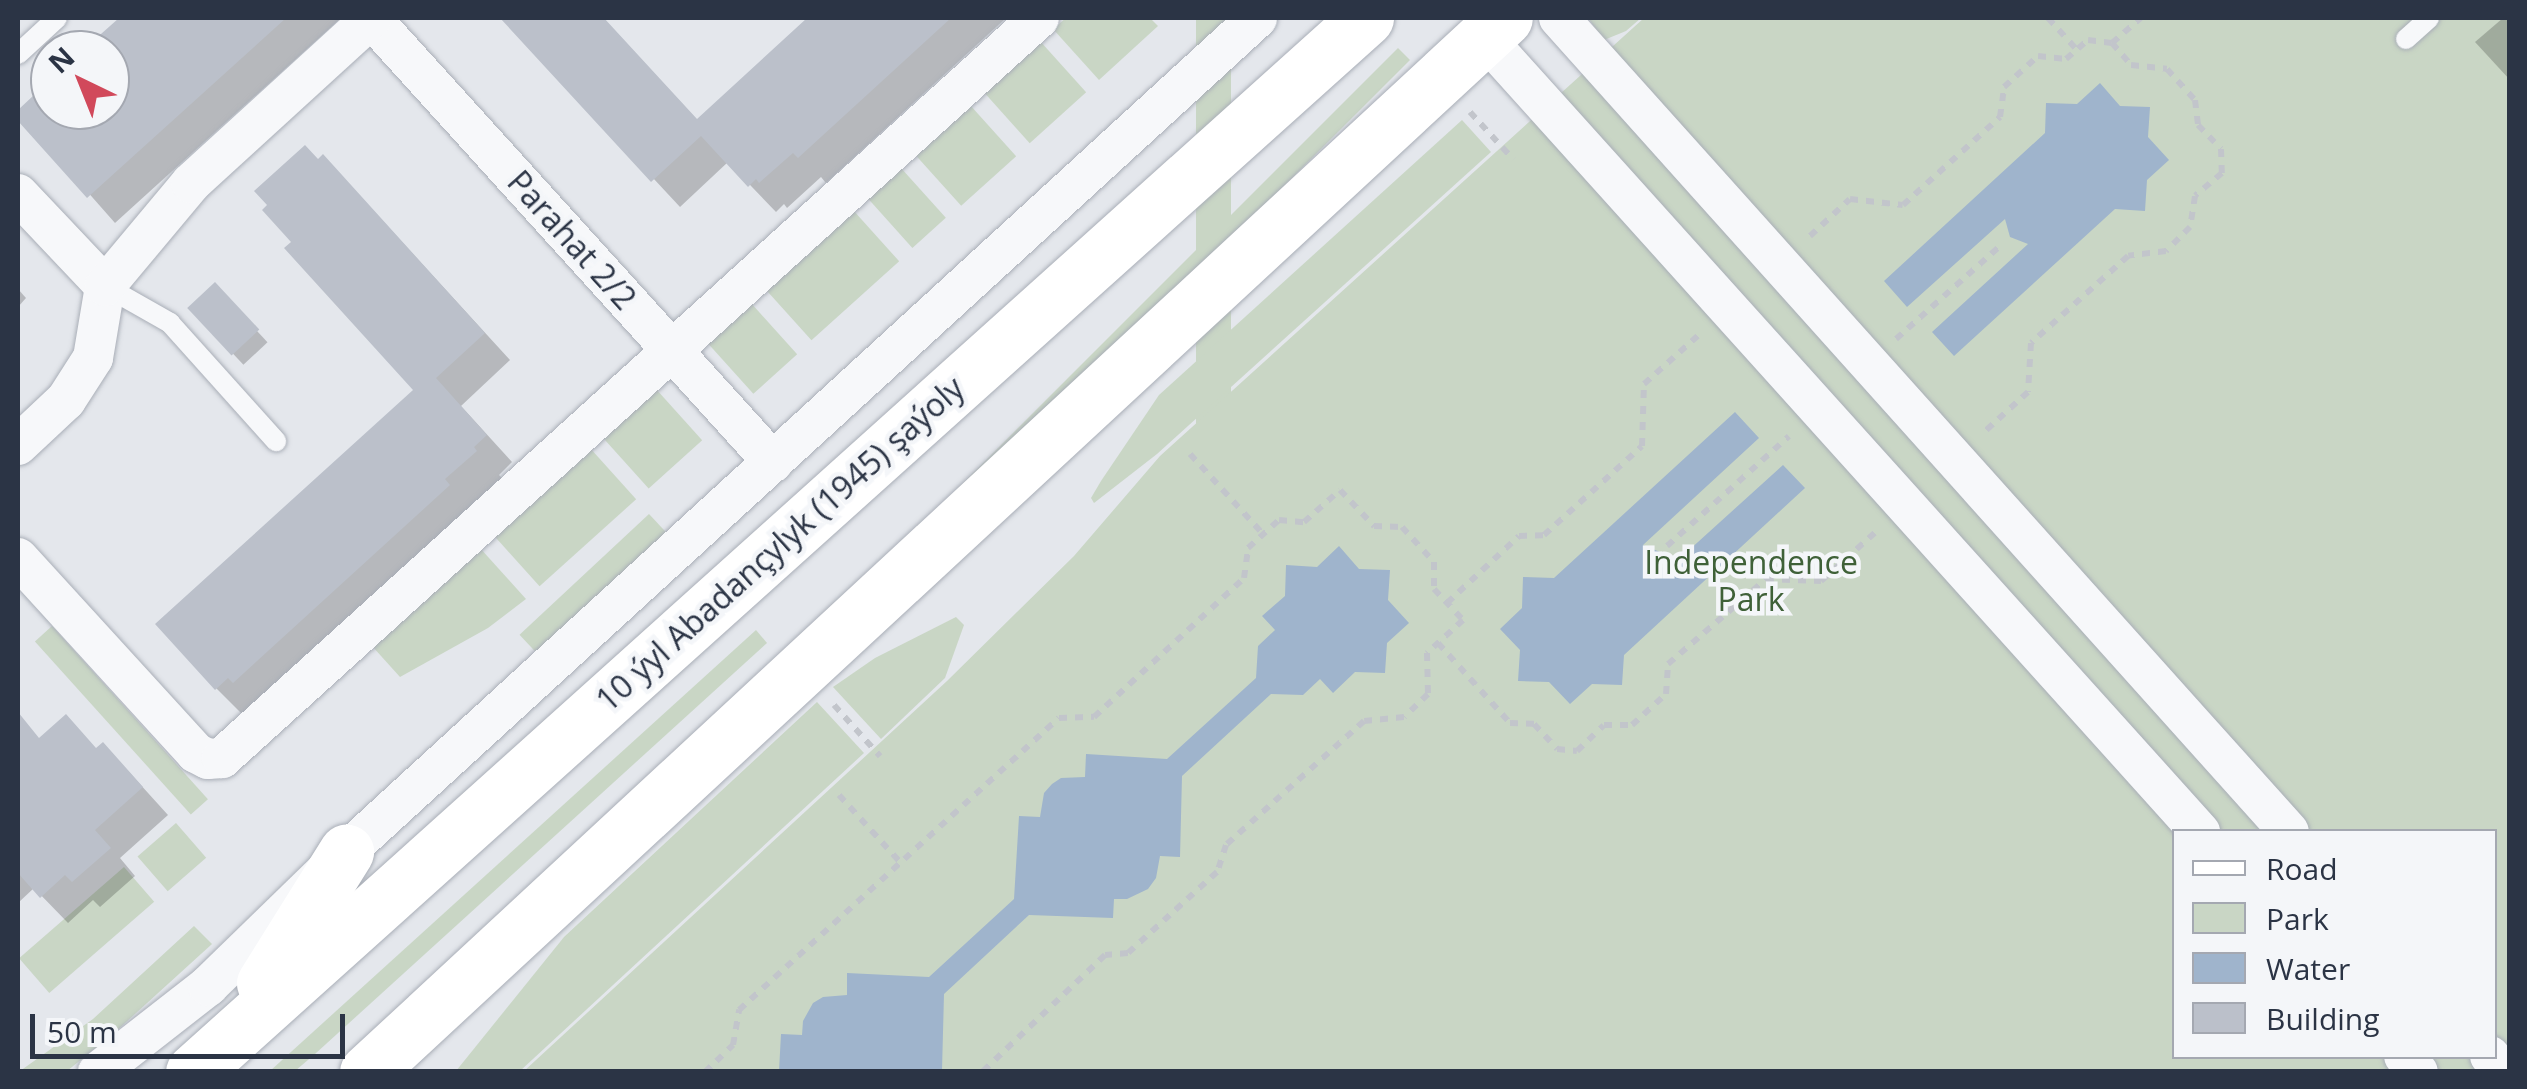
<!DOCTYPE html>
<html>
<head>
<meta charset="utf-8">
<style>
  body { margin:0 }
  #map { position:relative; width:2527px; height:1089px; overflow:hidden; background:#e4e7ec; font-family:"Open Sans",sans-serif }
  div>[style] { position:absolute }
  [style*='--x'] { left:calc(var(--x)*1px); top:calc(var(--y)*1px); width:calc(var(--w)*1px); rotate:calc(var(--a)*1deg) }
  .green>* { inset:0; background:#c9d6c5; transform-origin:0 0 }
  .water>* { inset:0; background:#9fb4cc }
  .shadow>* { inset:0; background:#0003; transform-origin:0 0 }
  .building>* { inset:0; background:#bbc0ca; transform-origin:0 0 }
  .path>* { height:6px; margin-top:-3px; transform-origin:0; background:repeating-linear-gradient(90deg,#c2c5cb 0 8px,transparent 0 16px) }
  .roads { filter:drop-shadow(0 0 2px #a9aeb7) drop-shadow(0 0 2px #a9aeb7) }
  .service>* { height:20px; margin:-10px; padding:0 10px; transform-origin:10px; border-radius:10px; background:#f7f8fa }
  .minor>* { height:40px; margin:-20px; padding:0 20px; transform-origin:20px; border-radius:20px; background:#f7f8fa }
  .primary>* { height:55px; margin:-27.5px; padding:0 27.5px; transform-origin:27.5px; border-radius:27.5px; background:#fff }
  span { translate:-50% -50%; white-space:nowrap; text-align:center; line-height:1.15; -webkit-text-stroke:9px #f4f6f9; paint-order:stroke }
  .street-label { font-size:32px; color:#2b3445 }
  .park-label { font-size:32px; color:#3f6138 }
  .frame { position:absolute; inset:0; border:20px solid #2b3445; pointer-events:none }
  .legend { position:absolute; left:2172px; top:829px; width:325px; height:230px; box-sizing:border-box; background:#f4f6f9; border:2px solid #a4a8b1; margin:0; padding:12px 18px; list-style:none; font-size:30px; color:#2b3445 }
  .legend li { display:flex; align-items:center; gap:20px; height:50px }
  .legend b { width:50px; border:2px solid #a4a8b1 }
  .north { position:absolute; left:30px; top:30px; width:100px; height:100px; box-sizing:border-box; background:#f4f6f9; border:2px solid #a4a8b1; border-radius:50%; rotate:317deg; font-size:28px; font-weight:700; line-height:40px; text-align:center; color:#2b3445 }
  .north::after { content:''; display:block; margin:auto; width:35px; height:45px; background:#d1495b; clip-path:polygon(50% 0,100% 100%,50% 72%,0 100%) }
  .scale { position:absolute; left:30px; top:1014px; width:315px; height:45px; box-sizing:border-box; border:5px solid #2b3445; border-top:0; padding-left:12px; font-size:30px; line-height:35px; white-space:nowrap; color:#2b3445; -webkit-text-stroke:8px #f4f6f9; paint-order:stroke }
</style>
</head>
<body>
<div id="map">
  <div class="green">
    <div style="clip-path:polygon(1066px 18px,1150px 18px,1158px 26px,1099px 80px,1053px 29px)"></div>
    <div style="left:1196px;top:18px;width:35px;height:527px"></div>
    <div style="clip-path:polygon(1588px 18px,1641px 18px,1626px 31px,1604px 40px)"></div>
    <div style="clip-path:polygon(evenodd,1644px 18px,2509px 18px,2509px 1071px,523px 1072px,947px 681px,1074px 556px,1160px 456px,1644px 18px,2174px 832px,2494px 832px,2494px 1056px,2174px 1056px,2174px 832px)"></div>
    <div style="left:1040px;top:41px;width:69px;height:76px;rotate:48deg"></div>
    <div style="left:1398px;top:48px;width:17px;height:848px;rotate:45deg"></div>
    <div style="left:970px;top:105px;width:69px;height:74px;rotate:48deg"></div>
    <div style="clip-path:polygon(1462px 120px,1491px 152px,1157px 454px,1094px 503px,1091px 498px,1101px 481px,1159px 395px)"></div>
    <div style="left:901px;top:168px;width:67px;height:45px;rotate:48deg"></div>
    <div style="left:853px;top:210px;width:69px;height:118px;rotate:48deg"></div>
    <div style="left:751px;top:303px;width:69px;height:59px;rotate:48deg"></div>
    <div style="left:656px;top:389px;width:69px;height:72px;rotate:48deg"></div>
    <div style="left:590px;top:448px;width:69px;height:130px;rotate:48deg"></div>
    <div style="left:649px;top:514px;width:25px;height:177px;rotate:47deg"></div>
    <div style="clip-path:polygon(480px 548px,526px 599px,488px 628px,400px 677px,372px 646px)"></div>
    <div style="clip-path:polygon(956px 617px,964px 625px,945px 678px,881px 739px,833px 687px,875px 658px)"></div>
    <div style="left:52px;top:626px;width:233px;height:23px;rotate:48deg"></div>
    <div style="clip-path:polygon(756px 630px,767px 643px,315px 1054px,295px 1071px,270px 1071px)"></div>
    <div style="clip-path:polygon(817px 702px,864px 753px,520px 1071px,456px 1071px,564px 937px)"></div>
    <div style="left:176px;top:823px;width:46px;height:51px;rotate:49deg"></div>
    <div style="left:124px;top:867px;width:46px;height:139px;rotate:49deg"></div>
    <div style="clip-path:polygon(194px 926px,212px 944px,113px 1034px,67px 1071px,20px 1071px,93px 1019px)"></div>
  </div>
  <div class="water">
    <div style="clip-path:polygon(2100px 83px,2120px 106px,2150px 107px,2148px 137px,2169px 160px,2147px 180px,2145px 211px,2115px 209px,1954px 356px,1932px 332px,2028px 244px,2010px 237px,2005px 219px,1907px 307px,1884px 281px,2045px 133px,2046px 103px,2077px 104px)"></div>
    <div style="clip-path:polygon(1735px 412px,1759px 438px,1643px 545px,1660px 552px,1662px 567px,1666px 571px,1783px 465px,1805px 488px,1624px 655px,1622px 685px,1592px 684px,1570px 704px,1549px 682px,1518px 681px,1520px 650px,1500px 629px,1522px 608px,1523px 577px,1554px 578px)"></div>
    <div style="clip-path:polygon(1339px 546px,1359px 569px,1390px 570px,1388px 600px,1409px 623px,1387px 643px,1385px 673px,1355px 672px,1333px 693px,1320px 679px,1303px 695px,1271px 694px,1182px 776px,1180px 857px,1160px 856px,1156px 878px,1148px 889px,1127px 899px,1114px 899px,1113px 918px,1029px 915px,944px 994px,942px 1071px,779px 1071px,781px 1034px,802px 1035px,803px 1021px,813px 1003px,823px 997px,847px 995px,847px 973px,929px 977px,1014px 899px,1019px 816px,1040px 817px,1044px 793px,1052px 784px,1061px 778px,1085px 777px,1086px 754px,1167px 759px,1256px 678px,1258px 646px,1275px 630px,1262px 616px,1285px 596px,1286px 565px,1317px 567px)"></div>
  </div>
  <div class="shadow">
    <div style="clip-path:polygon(123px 18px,341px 18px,115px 223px,18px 113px,50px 84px,50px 110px,110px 110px,110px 50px,87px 50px)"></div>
    <div style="clip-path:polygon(504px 18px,603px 18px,698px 121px,811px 18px,1006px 18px,826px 183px,821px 177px,787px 208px,784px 204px,776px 212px,728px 162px,680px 207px)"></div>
    <div style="clip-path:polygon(2503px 18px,2510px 18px,2510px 80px,2475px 42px)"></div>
    <div style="clip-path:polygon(318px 162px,349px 184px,510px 360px,461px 406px,512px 462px,499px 475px,502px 478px,243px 715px,216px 688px,417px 390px,295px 242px)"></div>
    <div style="left:215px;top:286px;width:77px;height:33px;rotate:47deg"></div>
    <div style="clip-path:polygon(18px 289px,26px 298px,18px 307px)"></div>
    <div style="clip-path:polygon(33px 734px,40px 741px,98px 750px,129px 772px,168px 815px,120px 858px,135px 876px,100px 907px,93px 900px,68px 923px,34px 888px,18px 903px,18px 748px)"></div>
  </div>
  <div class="building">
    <div style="clip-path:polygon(119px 18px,286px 18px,87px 198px,18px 121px,18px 110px,50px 80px,50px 110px,110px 110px,110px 50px,83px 50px)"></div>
    <div style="clip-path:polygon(500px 18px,604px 18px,697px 119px,807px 18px,951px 18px,798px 158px,793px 153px,759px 183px,756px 179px,748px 187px,701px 136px,651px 182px)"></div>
    <div style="clip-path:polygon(305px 145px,318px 159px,323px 154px,485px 333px,436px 378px,487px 435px,474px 447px,477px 451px,445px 479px,450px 485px,233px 683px,228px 678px,215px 690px,155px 624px,413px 390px,284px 248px,291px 242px,262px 210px,267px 205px,254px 191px)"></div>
    <div style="left:215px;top:282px;width:65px;height:38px;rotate:47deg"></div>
    <div style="clip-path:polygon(18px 712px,39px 738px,66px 714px,96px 748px,103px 742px,143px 787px,95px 830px,111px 848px,72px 882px,65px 875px,40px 898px,18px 873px)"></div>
  </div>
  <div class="path">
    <div style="--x:2048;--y:18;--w:43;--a:47.8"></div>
    <div style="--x:2112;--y:43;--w:38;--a:-41"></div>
    <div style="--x:1470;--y:112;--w:64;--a:47.5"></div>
    <div style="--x:1810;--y:236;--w:54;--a:-42.8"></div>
    <div style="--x:1850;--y:199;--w:53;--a:6.5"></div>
    <div style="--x:1903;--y:205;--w:131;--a:-42.2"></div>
    <div style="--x:2000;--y:117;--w:30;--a:-82"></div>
    <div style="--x:2004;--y:87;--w:46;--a:-42.4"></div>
    <div style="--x:2038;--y:56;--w:28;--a:6"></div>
    <div style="--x:2066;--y:59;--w:29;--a:-41"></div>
    <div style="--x:2088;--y:40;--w:24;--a:7"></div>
    <div style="--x:2112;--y:43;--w:29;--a:49"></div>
    <div style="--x:2131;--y:65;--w:36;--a:6"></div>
    <div style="--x:2167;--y:69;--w:42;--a:47.9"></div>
    <div style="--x:2195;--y:100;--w:25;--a:83"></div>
    <div style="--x:2198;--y:125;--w:33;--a:46"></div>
    <div style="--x:2221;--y:149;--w:24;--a:88"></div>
    <div style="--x:2222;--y:173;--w:35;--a:140"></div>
    <div style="--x:2195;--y:196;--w:31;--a:99"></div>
    <div style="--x:2190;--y:227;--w:34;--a:135"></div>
    <div style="--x:2166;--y:251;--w:38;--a:173"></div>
    <div style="--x:2128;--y:256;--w:130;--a:138.1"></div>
    <div style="--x:2031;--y:343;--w:49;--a:93.5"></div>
    <div style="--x:2028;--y:392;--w:62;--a:137.6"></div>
    <div style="--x:1896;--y:339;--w:141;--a:-41.8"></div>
    <div style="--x:1190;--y:454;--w:108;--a:47.6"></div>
    <div style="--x:1667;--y:546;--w:164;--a:-42"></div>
    <div style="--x:1447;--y:603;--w:98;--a:-42.9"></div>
    <div style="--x:1519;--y:536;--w:25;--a:-2"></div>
    <div style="--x:1544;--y:535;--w:132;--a:-42.2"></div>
    <div style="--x:1642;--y:446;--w:62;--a:-88.2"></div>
    <div style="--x:1644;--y:384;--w:76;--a:-41.8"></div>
    <div style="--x:1438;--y:643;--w:108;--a:48"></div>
    <div style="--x:1510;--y:723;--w:24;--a:2"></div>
    <div style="--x:1534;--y:724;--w:34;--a:47"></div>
    <div style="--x:1557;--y:749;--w:20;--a:6"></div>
    <div style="--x:1577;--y:751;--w:37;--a:-44"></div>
    <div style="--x:1604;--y:725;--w:28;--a:0"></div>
    <div style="--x:1632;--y:725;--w:46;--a:-42.4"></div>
    <div style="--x:1666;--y:694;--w:30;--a:-86"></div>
    <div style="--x:1668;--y:664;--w:130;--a:-40.9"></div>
    <div style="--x:1766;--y:579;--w:55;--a:2.1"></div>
    <div style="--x:1821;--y:581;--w:76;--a:-41.8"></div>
    <div style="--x:834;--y:705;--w:69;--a:48"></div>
    <div style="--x:839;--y:795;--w:91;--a:47.7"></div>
    <div style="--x:705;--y:1072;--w:39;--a:-44"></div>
    <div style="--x:733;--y:1045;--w:36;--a:-80"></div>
    <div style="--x:739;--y:1010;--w:433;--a:-42.4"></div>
    <div style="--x:1059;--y:718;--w:35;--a:-2"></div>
    <div style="--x:1094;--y:717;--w:205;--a:-42.8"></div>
    <div style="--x:1244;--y:578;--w:30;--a:-82"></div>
    <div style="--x:1248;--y:548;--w:42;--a:-42.1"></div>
    <div style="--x:1279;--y:520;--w:25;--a:5"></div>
    <div style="--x:1304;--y:522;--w:48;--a:-41.6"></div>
    <div style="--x:1340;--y:490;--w:50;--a:46.6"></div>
    <div style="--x:1374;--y:526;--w:28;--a:2"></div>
    <div style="--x:1402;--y:527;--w:47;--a:47.6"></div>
    <div style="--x:1434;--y:562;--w:27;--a:90"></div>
    <div style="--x:1434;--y:589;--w:42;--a:46.9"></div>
    <div style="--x:1463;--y:620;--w:49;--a:137.5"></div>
    <div style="--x:1427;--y:653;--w:41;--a:88.6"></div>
    <div style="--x:1428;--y:694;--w:33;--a:136"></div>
    <div style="--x:1404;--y:717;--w:40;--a:174.3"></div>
    <div style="--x:1364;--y:721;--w:186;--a:138.1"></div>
    <div style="--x:1226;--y:845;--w:28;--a:108"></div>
    <div style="--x:1217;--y:872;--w:120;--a:137.7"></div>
    <div style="--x:1128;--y:953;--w:23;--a:175"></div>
    <div style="--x:1105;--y:955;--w:170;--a:136.4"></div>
  </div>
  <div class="roads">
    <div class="service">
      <div style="--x:2406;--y:39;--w:31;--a:-42"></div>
      <div style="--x:18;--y:54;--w:53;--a:-42.7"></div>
      <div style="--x:105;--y:286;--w:75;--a:29.6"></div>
      <div style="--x:170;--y:323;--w:159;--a:48.1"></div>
    </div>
    <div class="minor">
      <div style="--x:371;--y:18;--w:599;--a:47.84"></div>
      <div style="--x:1559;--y:18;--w:1093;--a:48.11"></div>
      <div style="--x:1484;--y:37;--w:1070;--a:47.99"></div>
      <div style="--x:18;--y:194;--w:127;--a:46.6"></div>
      <div style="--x:18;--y:445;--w:66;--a:-43.2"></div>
      <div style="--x:66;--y:400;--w:50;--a:-57.3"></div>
      <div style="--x:93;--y:358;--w:73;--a:-80.5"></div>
      <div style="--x:105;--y:286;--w:134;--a:-50.1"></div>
      <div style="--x:191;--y:183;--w:245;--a:-42.4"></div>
      <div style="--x:18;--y:558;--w:264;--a:47.6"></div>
      <div style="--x:196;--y:753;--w:13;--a:27"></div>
      <div style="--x:208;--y:759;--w:14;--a:-4"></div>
      <div style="--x:222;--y:758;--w:1102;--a:-42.17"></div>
      <div style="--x:2404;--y:1056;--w:21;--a:49"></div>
      <div style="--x:2490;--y:1056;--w:21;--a:51"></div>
      <div style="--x:98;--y:1072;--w:140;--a:-38"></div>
      <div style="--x:208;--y:986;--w:192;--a:-44.2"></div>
      <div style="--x:346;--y:852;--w:1235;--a:-42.47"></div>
    </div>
    <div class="primary">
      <div style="--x:264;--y:983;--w:155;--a:-58"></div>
      <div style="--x:193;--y:1072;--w:1577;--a:-41.94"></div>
      <div style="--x:367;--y:1072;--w:1551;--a:-42.81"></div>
    </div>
  </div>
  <div class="street-label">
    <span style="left:572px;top:240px;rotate:48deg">Parahat 2/2</span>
    <span style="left:780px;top:544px;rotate:-42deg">10 ýyl Abadançylyk (1945) şaýoly</span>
  </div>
  <div class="park-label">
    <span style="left:1751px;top:581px">Independence<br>Park</span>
  </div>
  <div class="frame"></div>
  <ul class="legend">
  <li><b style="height:12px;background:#fff"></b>Road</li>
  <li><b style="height:28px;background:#c9d6c5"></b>Park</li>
  <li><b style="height:28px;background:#9fb4cc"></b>Water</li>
  <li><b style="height:28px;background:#bbc0ca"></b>Building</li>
  </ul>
  <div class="north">N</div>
  <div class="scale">50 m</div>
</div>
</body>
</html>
